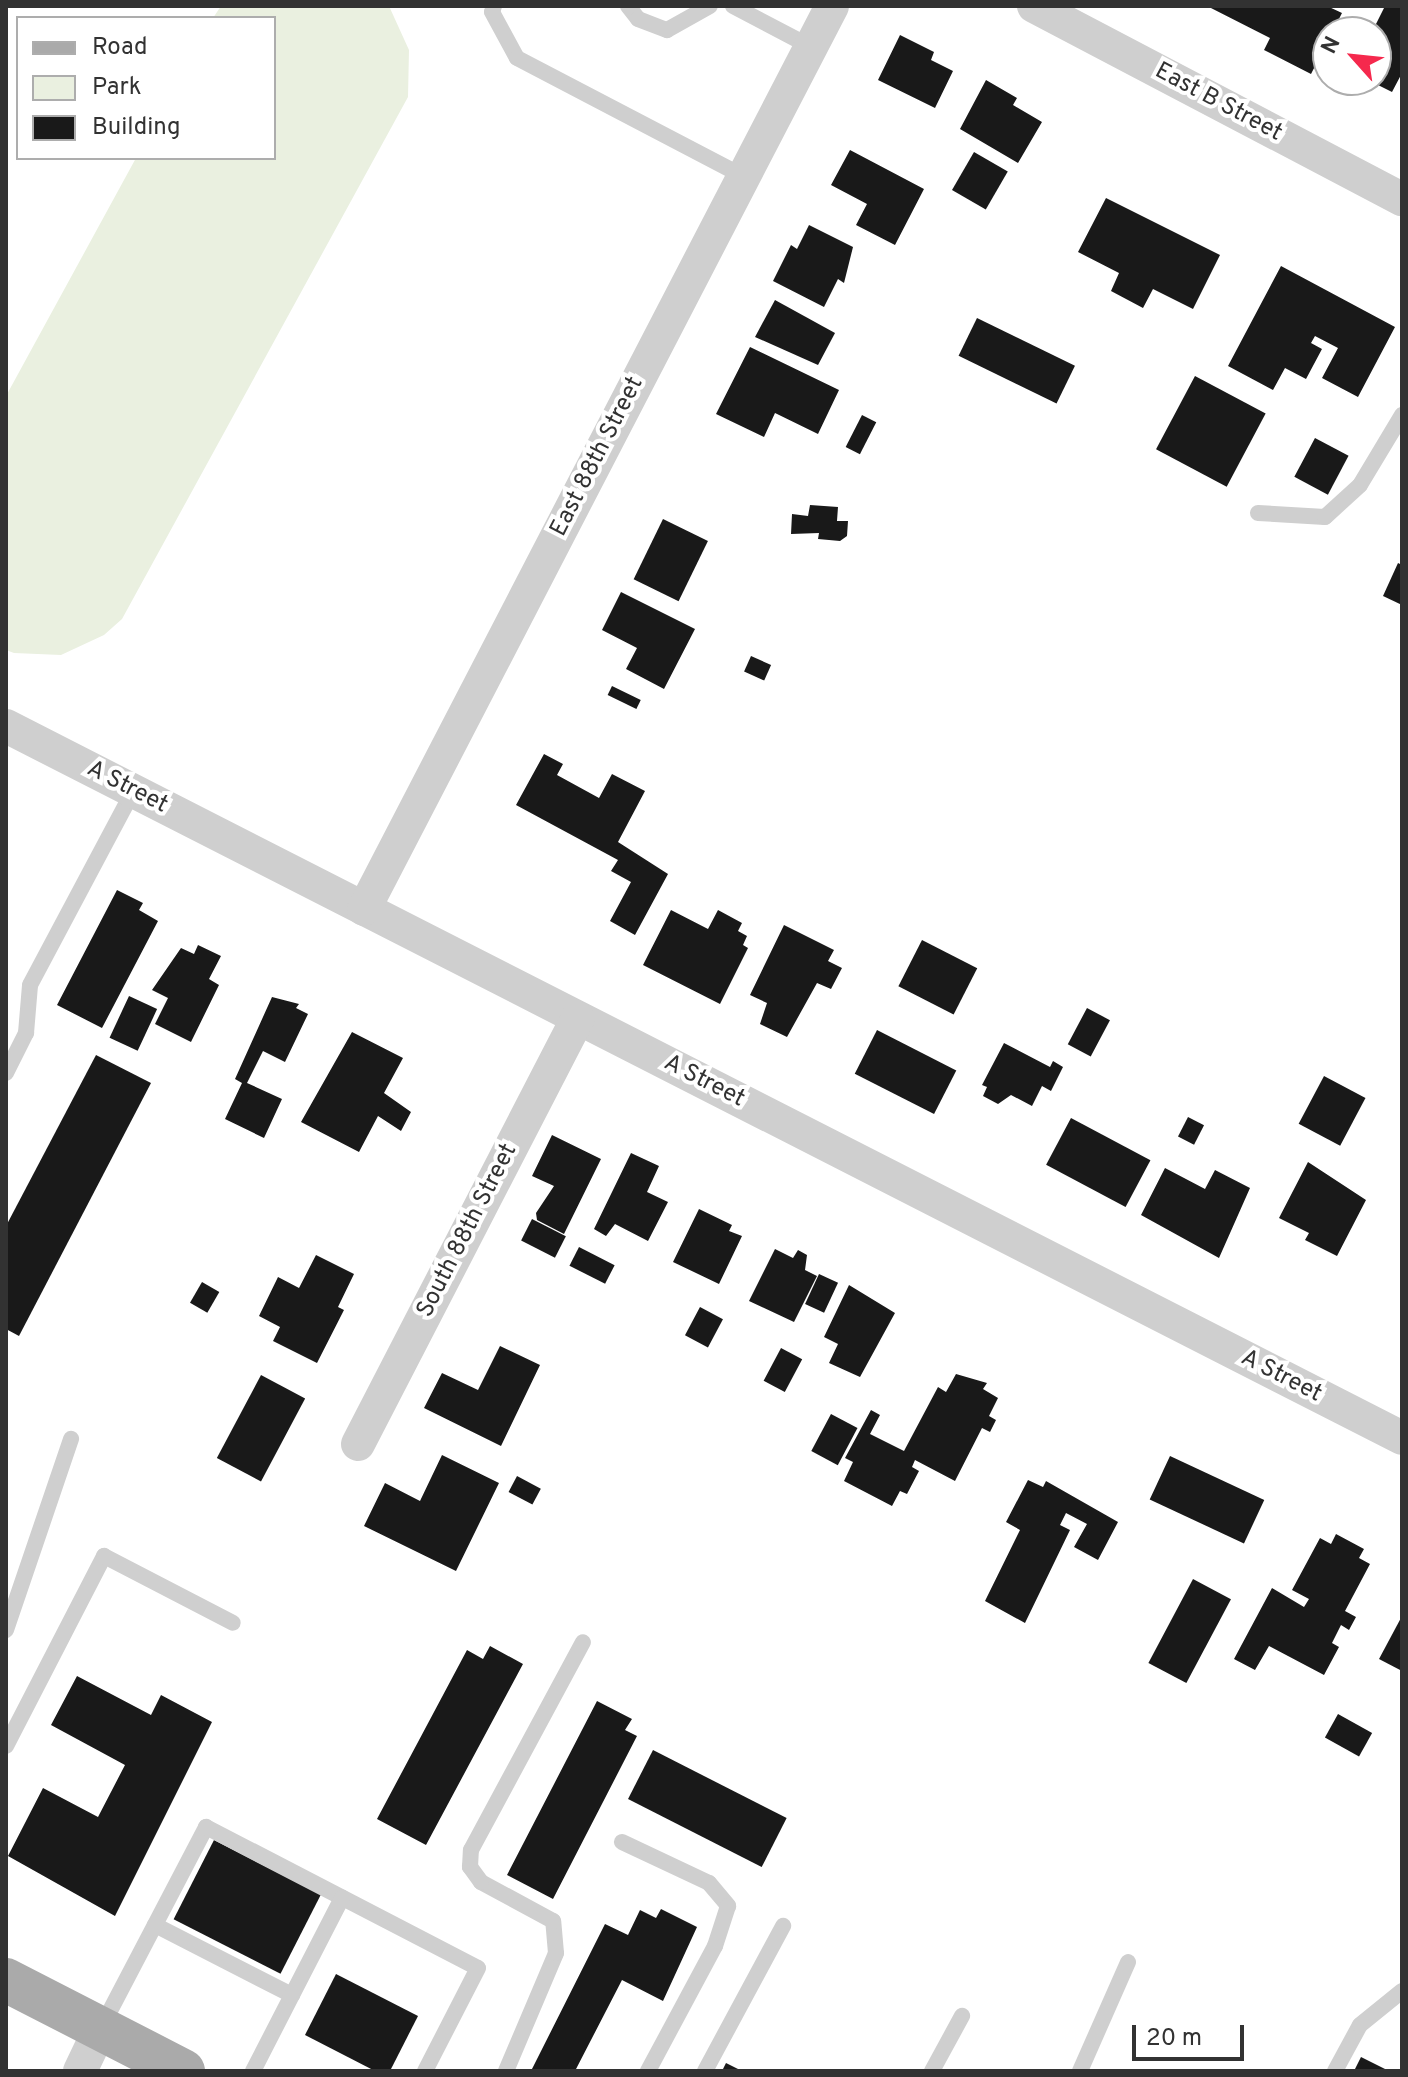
<!DOCTYPE html>
<html>
<head>
<meta charset="utf-8">
<style>
  body { margin:0 }
  #map { position:relative; width:1408px; height:2077px; overflow:hidden; background:#fff; font-family:Overpass,sans-serif }
  div>[style] { position:absolute }
  [style*='--x'] { left:calc(var(--x)*1px); top:calc(var(--y)*1px); width:calc(var(--w)*1px); rotate:calc(var(--a)*1deg) }
  .green>* { inset:0; background:#eaf0e0 }
  .building>* { inset:0; background:#191919; transform-origin:0 0 }
  .lane>* { height:16px; margin:-8px; padding:0 8px; transform-origin:8px; border-radius:8px; background:#cfcfcf }
  .street>* { height:34px; margin:-17px; padding:0 17px; transform-origin:17px; border-radius:17px; background:#cfcfcf }
  .primary>* { height:44px; margin:-22px; padding:0 22px; transform-origin:22px; border-radius:22px; background:#aaa }
  span { translate:-50% -50%; white-space:nowrap; text-align:center; line-height:1.15; -webkit-text-stroke:8px #fff; paint-order:stroke }
  .street-label { font-size:24px; color:#323232 }
  .frame { position:absolute; inset:0; border:8px solid #323232; pointer-events:none }
  .legend { position:absolute; left:16px; top:16px; width:260px; height:144px; box-sizing:border-box; background:#fff; border:2px solid #adadad; margin:0; padding:10px 14px; list-style:none; font-size:24px; color:#323232 }
  .legend li { display:flex; align-items:center; gap:16px; height:40px }
  .legend b { width:40px; border:2px solid #adadad }
  .north { position:absolute; left:1312px; top:16px; width:80px; height:80px; box-sizing:border-box; background:#fff; border:2px solid #adadad; border-radius:50%; rotate:297deg; font-size:22px; font-weight:700; line-height:32px; text-align:center; color:#323232 }
  .north::after { content:''; display:block; margin:auto; width:28px; height:36px; background:#f5294d; clip-path:polygon(50% 0,100% 100%,50% 72%,0 100%) }
  .scale { position:absolute; left:1132px; top:2025px; width:112px; height:36px; box-sizing:border-box; border:4px solid #323232; border-top:0; padding-left:10px; font-size:24px; line-height:28px; white-space:nowrap; color:#323232; -webkit-text-stroke:6px #fff; paint-order:stroke }
</style>
</head>
<body>
<div id="map">
  <div class="green">
    <div style="clip-path:polygon(221px 6px,389px 6px,409px 50px,408px 97px,122px 619px,104px 635px,61px 655px,14px 653px,6px 650px,6px 396px,136px 158px,274px 158px,274px 18px,213px 18px)"></div>
  </div>
  <div class="building">
    <div style="clip-path:polygon(1207px 6px,1327px 6px,1342px 13px,1311px 74px,1264px 50px,1270px 38px)"></div>
    <div style="clip-path:polygon(1385px 6px,1402px 6px,1402px 73px,1392px 92px,1368px 80px,1376px 80px,1372px 32px)"></div>
    <div style="clip-path:polygon(900px 35px,934px 52px,931px 60px,953px 71px,935px 108px,878px 80px)"></div>
    <div style="clip-path:polygon(986px 80px,1017px 98px,1013px 105px,1042px 122px,1018px 163px,960px 129px)"></div>
    <div style="clip-path:polygon(850px 150px,924px 189px,895px 245px,856px 225px,867px 204px,831px 185px)"></div>
    <div style="left:974px;top:152px;width:39px;height:44px;rotate:30deg"></div>
    <div style="clip-path:polygon(1106px 198px,1220px 255px,1193px 309px,1153px 289px,1143px 308px,1111px 291px,1119px 273px,1078px 252px)"></div>
    <div style="clip-path:polygon(809px 225px,853px 247px,844px 283px,838px 279px,824px 307px,773px 281px,791px 245px,797px 249px)"></div>
    <div style="clip-path:polygon(1281px 266px,1395px 327px,1358px 397px,1322px 378px,1338px 348px,1315px 336px,1311px 343px,1322px 349px,1306px 379px,1285px 368px,1273px 390px,1228px 366px)"></div>
    <div style="clip-path:polygon(775px 300px,835px 333px,818px 365px,755px 337px)"></div>
    <div style="left:977px;top:318px;width:109px;height:42px;rotate:26deg"></div>
    <div style="clip-path:polygon(750px 347px,839px 390px,818px 434px,775px 413px,764px 437px,716px 414px)"></div>
    <div style="left:1195px;top:376px;width:80px;height:83px;rotate:28deg"></div>
    <div style="left:862px;top:415px;width:16px;height:36px;rotate:27deg"></div>
    <div style="left:1315px;top:438px;width:38px;height:44px;rotate:28deg"></div>
    <div style="clip-path:polygon(810px 505px,838px 507px,837px 521px,848px 521px,847px 536px,840px 541px,818px 539px,819px 533px,791px 534px,792px 514px,808px 516px)"></div>
    <div style="left:663px;top:519px;width:50px;height:67px;rotate:26deg"></div>
    <div style="clip-path:polygon(1398px 563px,1402px 565px,1402px 605px,1383px 596px)"></div>
    <div style="clip-path:polygon(621px 592px,695px 629px,664px 689px,626px 669px,637px 648px,602px 630px)"></div>
    <div style="left:751px;top:656px;width:22px;height:17px;rotate:24deg"></div>
    <div style="left:612px;top:686px;width:32px;height:10px;rotate:26deg"></div>
    <div style="clip-path:polygon(544px 754px,563px 764px,557px 775px,599px 798px,612px 774px,645px 791px,618px 842px,668px 874px,635px 935px,610px 921px,631px 882px,611px 871px,618px 860px,516px 805px)"></div>
    <div style="clip-path:polygon(117px 890px,143px 903px,139px 910px,158px 921px,102px 1028px,57px 1005px)"></div>
    <div style="clip-path:polygon(671px 910px,708px 929px,718px 910px,742px 923px,738px 931px,747px 936px,743px 945px,748px 948px,720px 1004px,643px 965px)"></div>
    <div style="clip-path:polygon(784px 925px,834px 950px,828px 961px,842px 968px,831px 989px,817px 983px,787px 1037px,760px 1024px,767px 1003px,750px 995px)"></div>
    <div style="left:922px;top:940px;width:62px;height:52px;rotate:27deg"></div>
    <div style="clip-path:polygon(198px 945px,221px 956px,209px 979px,219px 985px,191px 1042px,155px 1024px,168px 998px,152px 990px,181px 948px,194px 954px)"></div>
    <div style="left:129px;top:996px;width:31px;height:46px;rotate:25deg"></div>
    <div style="clip-path:polygon(272px 997px,299px 1004px,296px 1008px,308px 1014px,285px 1062px,263px 1051px,247px 1083px,282px 1099px,264px 1138px,225px 1119px,242px 1083px,235px 1079px)"></div>
    <div style="left:1087px;top:1008px;width:26px;height:41px;rotate:28deg"></div>
    <div style="left:877px;top:1030px;width:89px;height:49px;rotate:27deg"></div>
    <div style="clip-path:polygon(352px 1032px,403px 1058px,384px 1093px,411px 1112px,401px 1131px,378px 1116px,359px 1152px,301px 1122px)"></div>
    <div style="clip-path:polygon(1004px 1043px,1050px 1067px,1053px 1061px,1063px 1067px,1051px 1091px,1042px 1086px,1032px 1106px,1011px 1095px,998px 1104px,983px 1096px,987px 1087px,982px 1085px)"></div>
    <div style="clip-path:polygon(96px 1055px,151px 1083px,19px 1336px,6px 1329px,6px 1226px)"></div>
    <div style="left:1324px;top:1076px;width:47px;height:54px;rotate:28deg"></div>
    <div style="left:1188px;top:1117px;width:18px;height:22px;rotate:27deg"></div>
    <div style="left:1071px;top:1118px;width:90px;height:53px;rotate:28deg"></div>
    <div style="clip-path:polygon(552px 1135px,601px 1159px,564px 1234px,537px 1220px,536px 1213px,554px 1186px,532px 1176px)"></div>
    <div style="clip-path:polygon(631px 1153px,659px 1166px,647px 1192px,668px 1202px,648px 1241px,615px 1224px,606px 1236px,594px 1229px)"></div>
    <div style="clip-path:polygon(1308px 1162px,1366px 1200px,1337px 1256px,1305px 1240px,1309px 1233px,1279px 1218px)"></div>
    <div style="clip-path:polygon(1165px 1168px,1205px 1189px,1215px 1170px,1250px 1188px,1219px 1258px,1141px 1215px)"></div>
    <div style="clip-path:polygon(699px 1209px,732px 1225px,729px 1231px,742px 1236px,719px 1284px,673px 1262px)"></div>
    <div style="left:532px;top:1219px;width:38px;height:24px;rotate:27deg"></div>
    <div style="left:579px;top:1247px;width:40px;height:21px;rotate:27deg"></div>
    <div style="clip-path:polygon(775px 1249px,793px 1258px,798px 1250px,807px 1255px,805px 1270px,817px 1276px,794px 1322px,749px 1301px)"></div>
    <div style="clip-path:polygon(316px 1255px,354px 1274px,338px 1307px,344px 1310px,317px 1363px,273px 1341px,280px 1327px,259px 1316px,278px 1277px,299px 1288px)"></div>
    <div style="left:819px;top:1274px;width:21px;height:33px;rotate:25deg"></div>
    <div style="left:202px;top:1282px;width:20px;height:24px;rotate:30deg"></div>
    <div style="clip-path:polygon(849px 1285px,895px 1313px,860px 1377px,829px 1363px,838px 1344px,824px 1337px)"></div>
    <div style="left:700px;top:1307px;width:26px;height:32px;rotate:28deg"></div>
    <div style="clip-path:polygon(500px 1346px,540px 1365px,501px 1446px,424px 1408px,442px 1373px,478px 1390px)"></div>
    <div style="left:781px;top:1348px;width:24px;height:37px;rotate:28deg"></div>
    <div style="clip-path:polygon(956px 1374px,987px 1383px,983px 1389px,998px 1398px,989px 1416px,996px 1420px,990px 1432px,982px 1428px,955px 1481px,915px 1460px,912px 1467px,919px 1471px,907px 1494px,900px 1491px,892px 1506px,844px 1481px,853px 1462px,845px 1458px,871px 1410px,880px 1415px,870px 1434px,904px 1451px,938px 1387px,946px 1392px)"></div>
    <div style="left:261px;top:1375px;width:50px;height:94px;rotate:28deg"></div>
    <div style="left:831px;top:1414px;width:30px;height:42px;rotate:28deg"></div>
    <div style="clip-path:polygon(442px 1455px,499px 1483px,456px 1571px,364px 1526px,385px 1483px,420px 1501px)"></div>
    <div style="left:1170px;top:1456px;width:104px;height:48px;rotate:25deg"></div>
    <div style="left:517px;top:1476px;width:27px;height:18px;rotate:28deg"></div>
    <div style="clip-path:polygon(1028px 1480px,1043px 1487px,1046px 1481px,1118px 1522px,1098px 1560px,1074px 1547px,1087px 1524px,1066px 1513px,1060px 1525px,1070px 1530px,1025px 1623px,985px 1601px,1020px 1530px,1006px 1522px)"></div>
    <div style="clip-path:polygon(1336px 1534px,1364px 1549px,1359px 1558px,1370px 1564px,1345px 1611px,1356px 1617px,1349px 1630px,1341px 1625px,1332px 1643px,1339px 1647px,1324px 1675px,1269px 1646px,1255px 1670px,1234px 1659px,1272px 1588px,1304px 1607px,1309px 1599px,1292px 1590px,1320px 1538px,1331px 1544px)"></div>
    <div style="left:1193px;top:1579px;width:43px;height:95px;rotate:28deg"></div>
    <div style="clip-path:polygon(1402px 1616px,1402px 1671px,1379px 1659px)"></div>
    <div style="clip-path:polygon(490px 1646px,523px 1664px,426px 1845px,377px 1819px,467px 1650px,483px 1659px)"></div>
    <div style="clip-path:polygon(77px 1676px,151px 1715px,161px 1695px,212px 1722px,115px 1916px,8px 1856px,43px 1788px,98px 1817px,125px 1765px,51px 1725px)"></div>
    <div style="clip-path:polygon(597px 1701px,632px 1719px,625px 1730px,637px 1736px,553px 1899px,507px 1875px)"></div>
    <div style="left:1338px;top:1714px;width:39px;height:27px;rotate:29deg"></div>
    <div style="left:653px;top:1750px;width:150px;height:55px;rotate:27deg"></div>
    <div style="left:214px;top:1840px;width:120px;height:89px;rotate:27deg"></div>
    <div style="clip-path:polygon(661px 1909px,697px 1927px,663px 2001px,622px 1980px,575px 2071px,531px 2071px,605px 1924px,628px 1935px,640px 1910px,656px 1918px)"></div>
    <div style="clip-path:polygon(336px 1974px,418px 2016px,390px 2071px,375px 2071px,305px 2035px)"></div>
    <div style="clip-path:polygon(1361px 2057px,1389px 2071px,1354px 2071px)"></div>
    <div style="clip-path:polygon(726px 2063px,742px 2071px,722px 2071px)"></div>
  </div>
  <div class="lane">
    <div style="--x:494;--y:6;--w:6;--a:108"></div>
    <div style="--x:492;--y:12;--w:52;--a:61.5"></div>
    <div style="--x:517;--y:58;--w:255;--a:27.6"></div>
    <div style="--x:628;--y:6;--w:16;--a:52"></div>
    <div style="--x:638;--y:19;--w:31;--a:21"></div>
    <div style="--x:667;--y:30;--w:49;--a:-29.2"></div>
    <div style="--x:733;--y:6;--w:88;--a:27.7"></div>
    <div style="--x:1258;--y:513;--w:67;--a:3.4"></div>
    <div style="--x:1325;--y:517;--w:47;--a:-42.4"></div>
    <div style="--x:1360;--y:485;--w:82;--a:-59"></div>
    <div style="--x:6;--y:1073;--w:45;--a:-63.4"></div>
    <div style="--x:26;--y:1033;--w:48;--a:-85.2"></div>
    <div style="--x:30;--y:985;--w:220;--a:-62"></div>
    <div style="--x:6;--y:1630;--w:202;--a:-71.2"></div>
    <div style="--x:6;--y:1746;--w:214;--a:-62.7"></div>
    <div style="--x:104;--y:1556;--w:145;--a:27.4"></div>
    <div style="--x:622;--y:1842;--w:96;--a:25.2"></div>
    <div style="--x:709;--y:1883;--w:30;--a:50"></div>
    <div style="--x:728;--y:1906;--w:42;--a:108"></div>
    <div style="--x:715;--y:1946;--w:142;--a:118.2"></div>
    <div style="--x:155;--y:1925;--w:154;--a:27.1"></div>
    <div style="--x:101;--y:2028;--w:227;--a:-62.4"></div>
    <div style="--x:206;--y:1827;--w:306;--a:27.4"></div>
    <div style="--x:478;--y:1968;--w:116;--a:117.2"></div>
    <div style="--x:253;--y:2071;--w:195;--a:-62.8"></div>
    <div style="--x:506;--y:2071;--w:128;--a:-67"></div>
    <div style="--x:556;--y:1953;--w:32;--a:-95"></div>
    <div style="--x:553;--y:1921;--w:82;--a:-151.6"></div>
    <div style="--x:481;--y:1882;--w:19;--a:-126"></div>
    <div style="--x:470;--y:1867;--w:17;--a:-87"></div>
    <div style="--x:471;--y:1850;--w:236;--a:-61.7"></div>
    <div style="--x:705;--y:2071;--w:165;--a:-61.7"></div>
    <div style="--x:932;--y:2071;--w:63;--a:-61.4"></div>
    <div style="--x:1080;--y:2071;--w:119;--a:-66.2"></div>
    <div style="--x:1335;--y:2071;--w:52;--a:-61.5"></div>
    <div style="--x:1360;--y:2025;--w:54;--a:-39"></div>
  </div>
  <div class="street">
    <div style="--x:1034;--y:6;--w:416;--a:27.7"></div>
    <div style="--x:6;--y:726;--w:1567;--a:27.02"></div>
    <div style="--x:364;--y:909;--w:1017;--a:-62.6"></div>
    <div style="--x:358;--y:1444;--w:479;--a:-62.7"></div>
    <div style="--x:80;--y:2071;--w:47;--a:-64.5"></div>
  </div>
  <div class="primary">
    <div style="--x:6;--y:1980;--w:199;--a:27.2"></div>
  </div>
  <div class="street-label">
    <span style="left:1218px;top:103px;rotate:28deg">East B Street</span>
    <span style="left:598px;top:457px;rotate:-63deg">East 88th Street</span>
    <span style="left:127px;top:788px;rotate:27deg">A Street</span>
    <span style="left:704px;top:1082px;rotate:27deg">A Street</span>
    <span style="left:468px;top:1231px;rotate:-63deg">South 88th Street</span>
    <span style="left:1281px;top:1377px;rotate:27deg">A Street</span>
  </div>
  <div class="frame"></div>
  <ul class="legend">
  <li><b style="height:10px;background:#aaa"></b>Road</li>
  <li><b style="height:22px;background:#eaf0e0"></b>Park</li>
  <li><b style="height:22px;background:#191919"></b>Building</li>
  </ul>
  <div class="north">N</div>
  <div class="scale">20 m</div>
</div>
</body>
</html>
